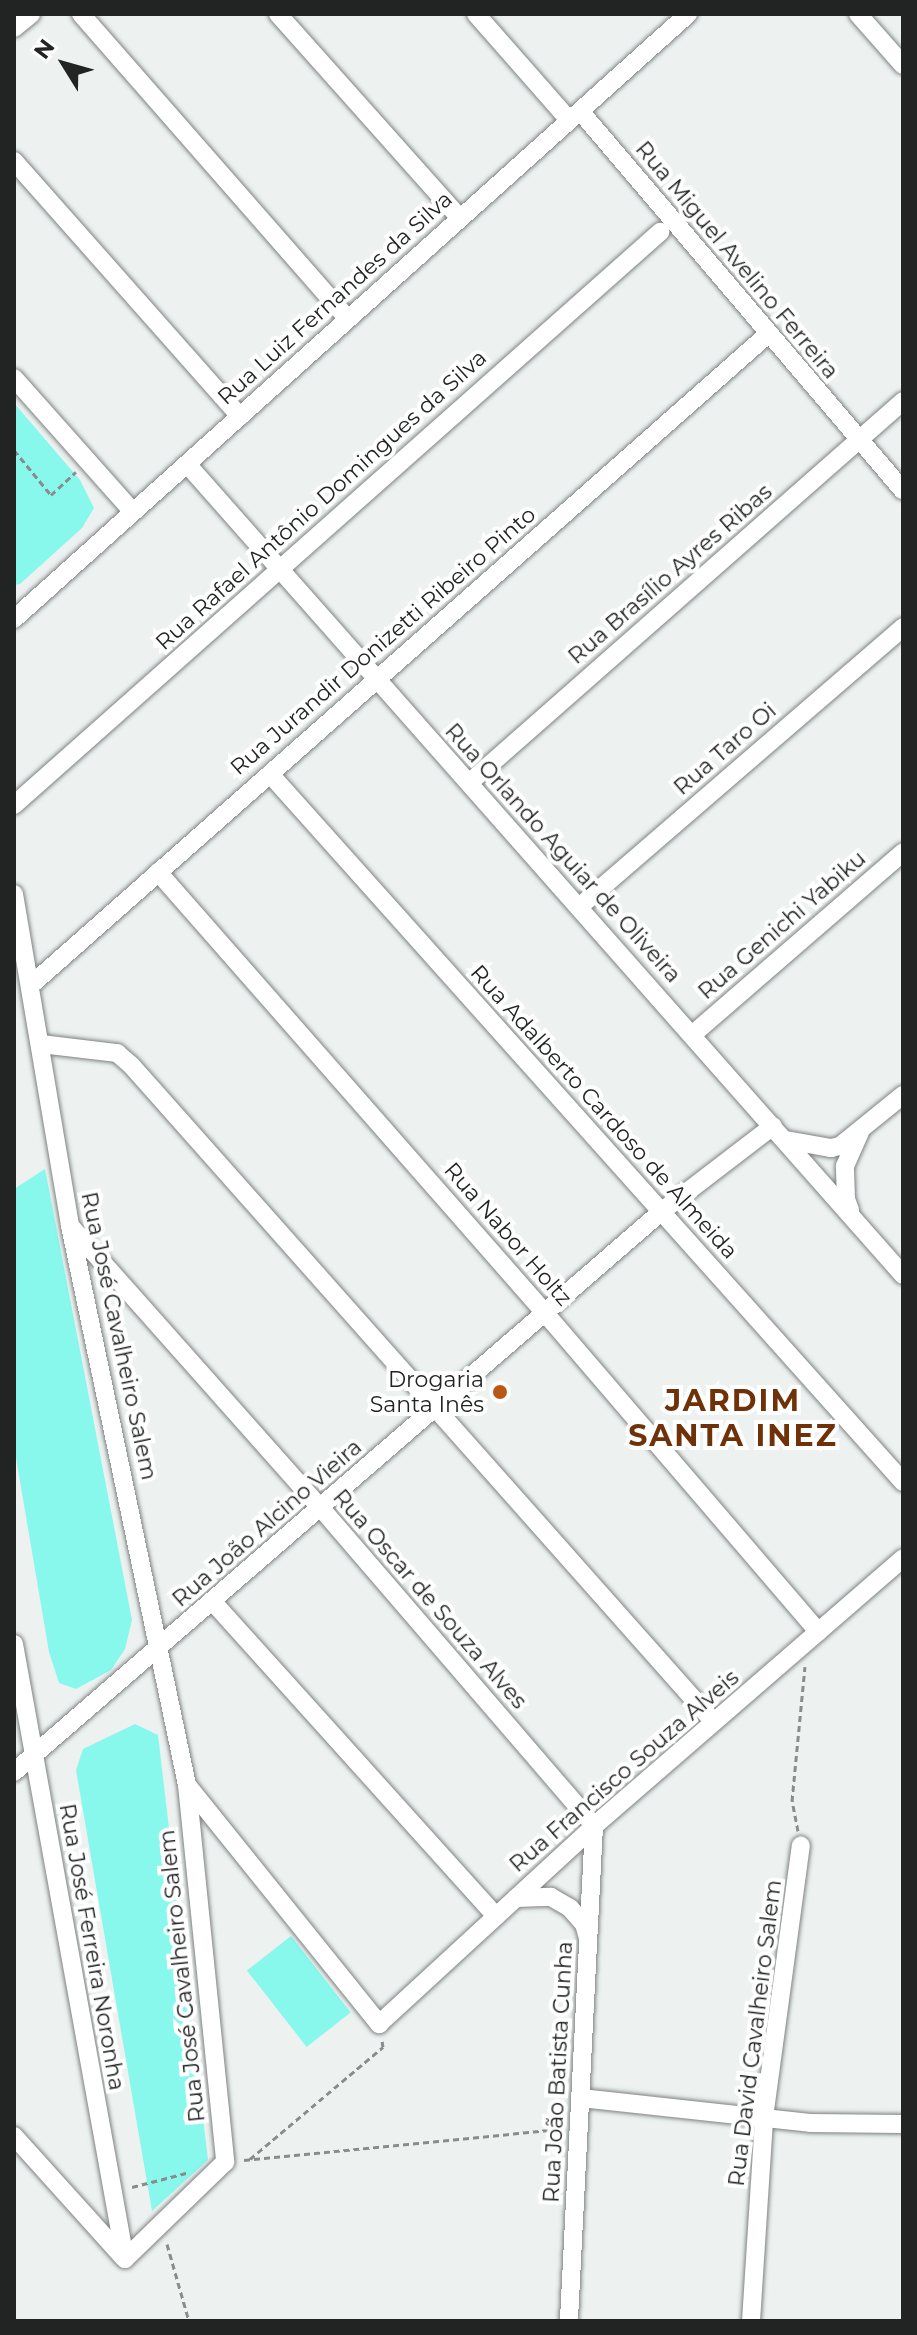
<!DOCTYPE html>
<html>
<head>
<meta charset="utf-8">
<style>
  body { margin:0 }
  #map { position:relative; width:917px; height:2335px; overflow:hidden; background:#edf2f1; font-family:Montserrat,sans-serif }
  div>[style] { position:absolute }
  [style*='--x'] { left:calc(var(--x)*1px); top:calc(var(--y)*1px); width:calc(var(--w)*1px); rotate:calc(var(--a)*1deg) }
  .green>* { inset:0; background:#88f7ec; transform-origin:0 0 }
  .path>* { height:3px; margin-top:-1.5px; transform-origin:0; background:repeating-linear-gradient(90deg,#898c8c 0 6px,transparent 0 10px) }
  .roads { filter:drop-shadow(0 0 2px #7e8281) drop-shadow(0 0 2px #7e8281) }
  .minor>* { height:18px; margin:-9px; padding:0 9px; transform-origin:9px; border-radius:9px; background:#fff }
  .dots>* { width:22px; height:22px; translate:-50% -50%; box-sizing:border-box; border:4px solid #fff; border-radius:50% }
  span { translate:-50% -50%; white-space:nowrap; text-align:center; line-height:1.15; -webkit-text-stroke:8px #fff; paint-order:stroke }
  .street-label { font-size:22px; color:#222323 }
  .poi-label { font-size:22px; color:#222323 }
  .right { translate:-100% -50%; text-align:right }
  .district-label { font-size:30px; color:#6f3208; font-weight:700; letter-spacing:2px }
  .frame { position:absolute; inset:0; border:16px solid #222323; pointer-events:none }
  .north { position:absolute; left:24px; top:24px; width:80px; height:80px; -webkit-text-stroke:6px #fff; paint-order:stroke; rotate:307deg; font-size:22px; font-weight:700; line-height:32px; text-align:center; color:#222323 }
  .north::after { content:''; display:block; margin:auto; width:28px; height:36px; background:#222323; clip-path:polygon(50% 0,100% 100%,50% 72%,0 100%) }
</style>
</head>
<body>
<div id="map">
  <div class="green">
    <div style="clip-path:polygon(14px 403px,80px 480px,94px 508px,82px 528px,20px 584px,14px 585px)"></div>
    <div style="clip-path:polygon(45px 1169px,132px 1620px,125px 1649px,111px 1670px,76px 1689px,59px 1683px,49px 1652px,14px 1446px,14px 1189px)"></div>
    <div style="clip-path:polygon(135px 1724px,158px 1735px,208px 2160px,152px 2211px,76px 1770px,83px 1749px)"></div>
    <div style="left:291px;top:1936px;width:97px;height:56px;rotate:52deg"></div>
  </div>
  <div class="path">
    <div style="--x:14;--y:450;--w:58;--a:50.6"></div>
    <div style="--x:51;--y:495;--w:34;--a:-43"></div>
    <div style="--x:798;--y:1831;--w:31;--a:-101"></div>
    <div style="--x:792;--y:1801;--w:135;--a:-84.5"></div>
    <div style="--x:250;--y:2159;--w:174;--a:-40.1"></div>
    <div style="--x:383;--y:2047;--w:6;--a:-99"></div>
    <div style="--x:244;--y:2160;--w:317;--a:-5.6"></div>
    <div style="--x:132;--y:2187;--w:56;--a:-14.5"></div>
    <div style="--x:167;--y:2244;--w:80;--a:74.1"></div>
  </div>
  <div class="roads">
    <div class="minor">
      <div style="--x:81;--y:14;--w:405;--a:48.8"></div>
      <div style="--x:278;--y:14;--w:273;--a:48.3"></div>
      <div style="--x:476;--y:14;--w:141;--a:48.7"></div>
      <div style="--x:858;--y:14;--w:68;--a:48.6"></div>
      <div style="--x:14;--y:28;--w:22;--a:-39"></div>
      <div style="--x:580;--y:111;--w:498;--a:49.6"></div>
      <div style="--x:14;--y:161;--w:341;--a:48.5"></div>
      <div style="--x:14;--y:378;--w:179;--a:48.4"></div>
      <div style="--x:187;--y:464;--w:1082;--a:48.56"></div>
      <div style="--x:14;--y:619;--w:906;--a:-41.91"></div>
      <div style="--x:270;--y:774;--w:950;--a:48.2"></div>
      <div style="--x:469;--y:783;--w:578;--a:-41.35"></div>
      <div style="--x:14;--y:805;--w:864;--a:-41.57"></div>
      <div style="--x:158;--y:872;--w:587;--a:48.73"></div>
      <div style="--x:545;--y:1313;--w:420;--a:49.4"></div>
      <div style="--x:14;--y:894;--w:337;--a:80.4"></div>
      <div style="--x:70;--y:1226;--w:571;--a:78.18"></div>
      <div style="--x:187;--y:1785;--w:379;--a:84.2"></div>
      <div style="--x:225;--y:2162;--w:139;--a:135.9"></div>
      <div style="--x:579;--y:907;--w:428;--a:-40.8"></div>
      <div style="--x:31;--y:985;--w:983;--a:-41.45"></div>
      <div style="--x:692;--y:1035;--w:279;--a:-40.9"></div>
      <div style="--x:41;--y:1044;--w:77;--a:6.8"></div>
      <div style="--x:117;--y:1053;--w:18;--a:41"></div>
      <div style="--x:131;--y:1065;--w:878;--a:48.42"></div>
      <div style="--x:786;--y:1140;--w:46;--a:10.1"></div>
      <div style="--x:831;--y:1148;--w:9;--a:-13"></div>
      <div style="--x:840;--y:1146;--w:81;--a:-39"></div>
      <div style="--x:850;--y:1210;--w:12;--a:-110"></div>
      <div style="--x:846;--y:1199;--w:33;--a:-92"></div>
      <div style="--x:845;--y:1166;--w:37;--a:-66"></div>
      <div style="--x:72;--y:1228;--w:373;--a:48.4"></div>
      <div style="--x:320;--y:1507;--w:421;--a:49.3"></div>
      <div style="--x:594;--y:1826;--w:496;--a:92.9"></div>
      <div style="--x:213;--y:1602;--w:423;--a:48"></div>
      <div style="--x:14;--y:1644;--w:625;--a:79.77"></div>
      <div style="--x:14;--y:1772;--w:856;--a:-40.88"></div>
      <div style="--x:661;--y:1212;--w:141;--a:-37.5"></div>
      <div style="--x:187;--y:1785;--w:307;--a:51.2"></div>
      <div style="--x:379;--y:2024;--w:292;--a:-42.6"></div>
      <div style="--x:594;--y:1826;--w:409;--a:-40.9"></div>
      <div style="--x:516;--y:1898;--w:35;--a:-2"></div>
      <div style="--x:551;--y:1897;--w:22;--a:30"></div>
      <div style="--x:570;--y:1908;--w:21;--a:49"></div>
      <div style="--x:584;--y:1924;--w:15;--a:74"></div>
      <div style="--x:581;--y:2098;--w:230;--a:6.2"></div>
      <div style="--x:810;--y:2123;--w:93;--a:0.6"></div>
      <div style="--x:14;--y:2136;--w:163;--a:48"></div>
      <div style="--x:751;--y:2321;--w:203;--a:-86.3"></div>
      <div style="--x:764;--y:2118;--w:275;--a:-82.3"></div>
    </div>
  </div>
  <div class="dots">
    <div style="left:500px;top:1392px;background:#b85716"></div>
  </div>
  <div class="street-label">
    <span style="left:737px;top:260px;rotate:50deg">Rua Miguel Avelino Ferreira</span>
    <span style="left:335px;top:298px;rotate:-42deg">Rua Luiz Fernandes da Silva</span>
    <span style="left:321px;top:500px;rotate:-42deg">Rua Rafael Antônio Domingues da Silva</span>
    <span style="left:670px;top:574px;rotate:-41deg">Rua Brasílio Ayres Ribas</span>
    <span style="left:383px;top:641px;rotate:-41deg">Rua Jurandir Donizetti Ribeiro Pinto</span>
    <span style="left:725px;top:749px;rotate:-41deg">Rua Taro Oi</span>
    <span style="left:563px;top:853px;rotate:48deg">Rua Orlando Aguiar de Oliveira</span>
    <span style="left:782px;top:925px;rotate:-41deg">Rua Genichi Yabiku</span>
    <span style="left:604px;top:1112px;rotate:48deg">Rua Adalberto Cardoso de Almeida</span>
    <span style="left:508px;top:1234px;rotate:49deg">Rua Nabor Holtz</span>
    <span style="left:119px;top:1336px;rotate:78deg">Rua José Cavalheiro Salem</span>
    <span style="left:267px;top:1523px;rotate:-41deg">Rua João Alcino Vieira</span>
    <span style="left:430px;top:1599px;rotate:49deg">Rua Oscar de Souza Alves</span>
    <span style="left:624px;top:1771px;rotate:-41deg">Rua Francisco Souza Alveis</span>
    <span style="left:92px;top:1947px;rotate:80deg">Rua José Ferreira Noronha</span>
    <span style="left:182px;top:1976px;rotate:-96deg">Rua José Cavalheiro Salem</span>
    <span style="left:755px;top:2033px;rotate:-83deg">Rua David Cavalheiro Salem</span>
    <span style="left:558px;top:2072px;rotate:-87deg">Rua João Batista Cunha</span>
  </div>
  <div class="poi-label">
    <span class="right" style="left:484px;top:1392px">Drogaria<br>Santa Inês</span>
  </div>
  <div class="district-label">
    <span style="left:733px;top:1418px">JARDIM<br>SANTA INEZ</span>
  </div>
  <div class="frame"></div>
  <div class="north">N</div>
</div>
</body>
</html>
